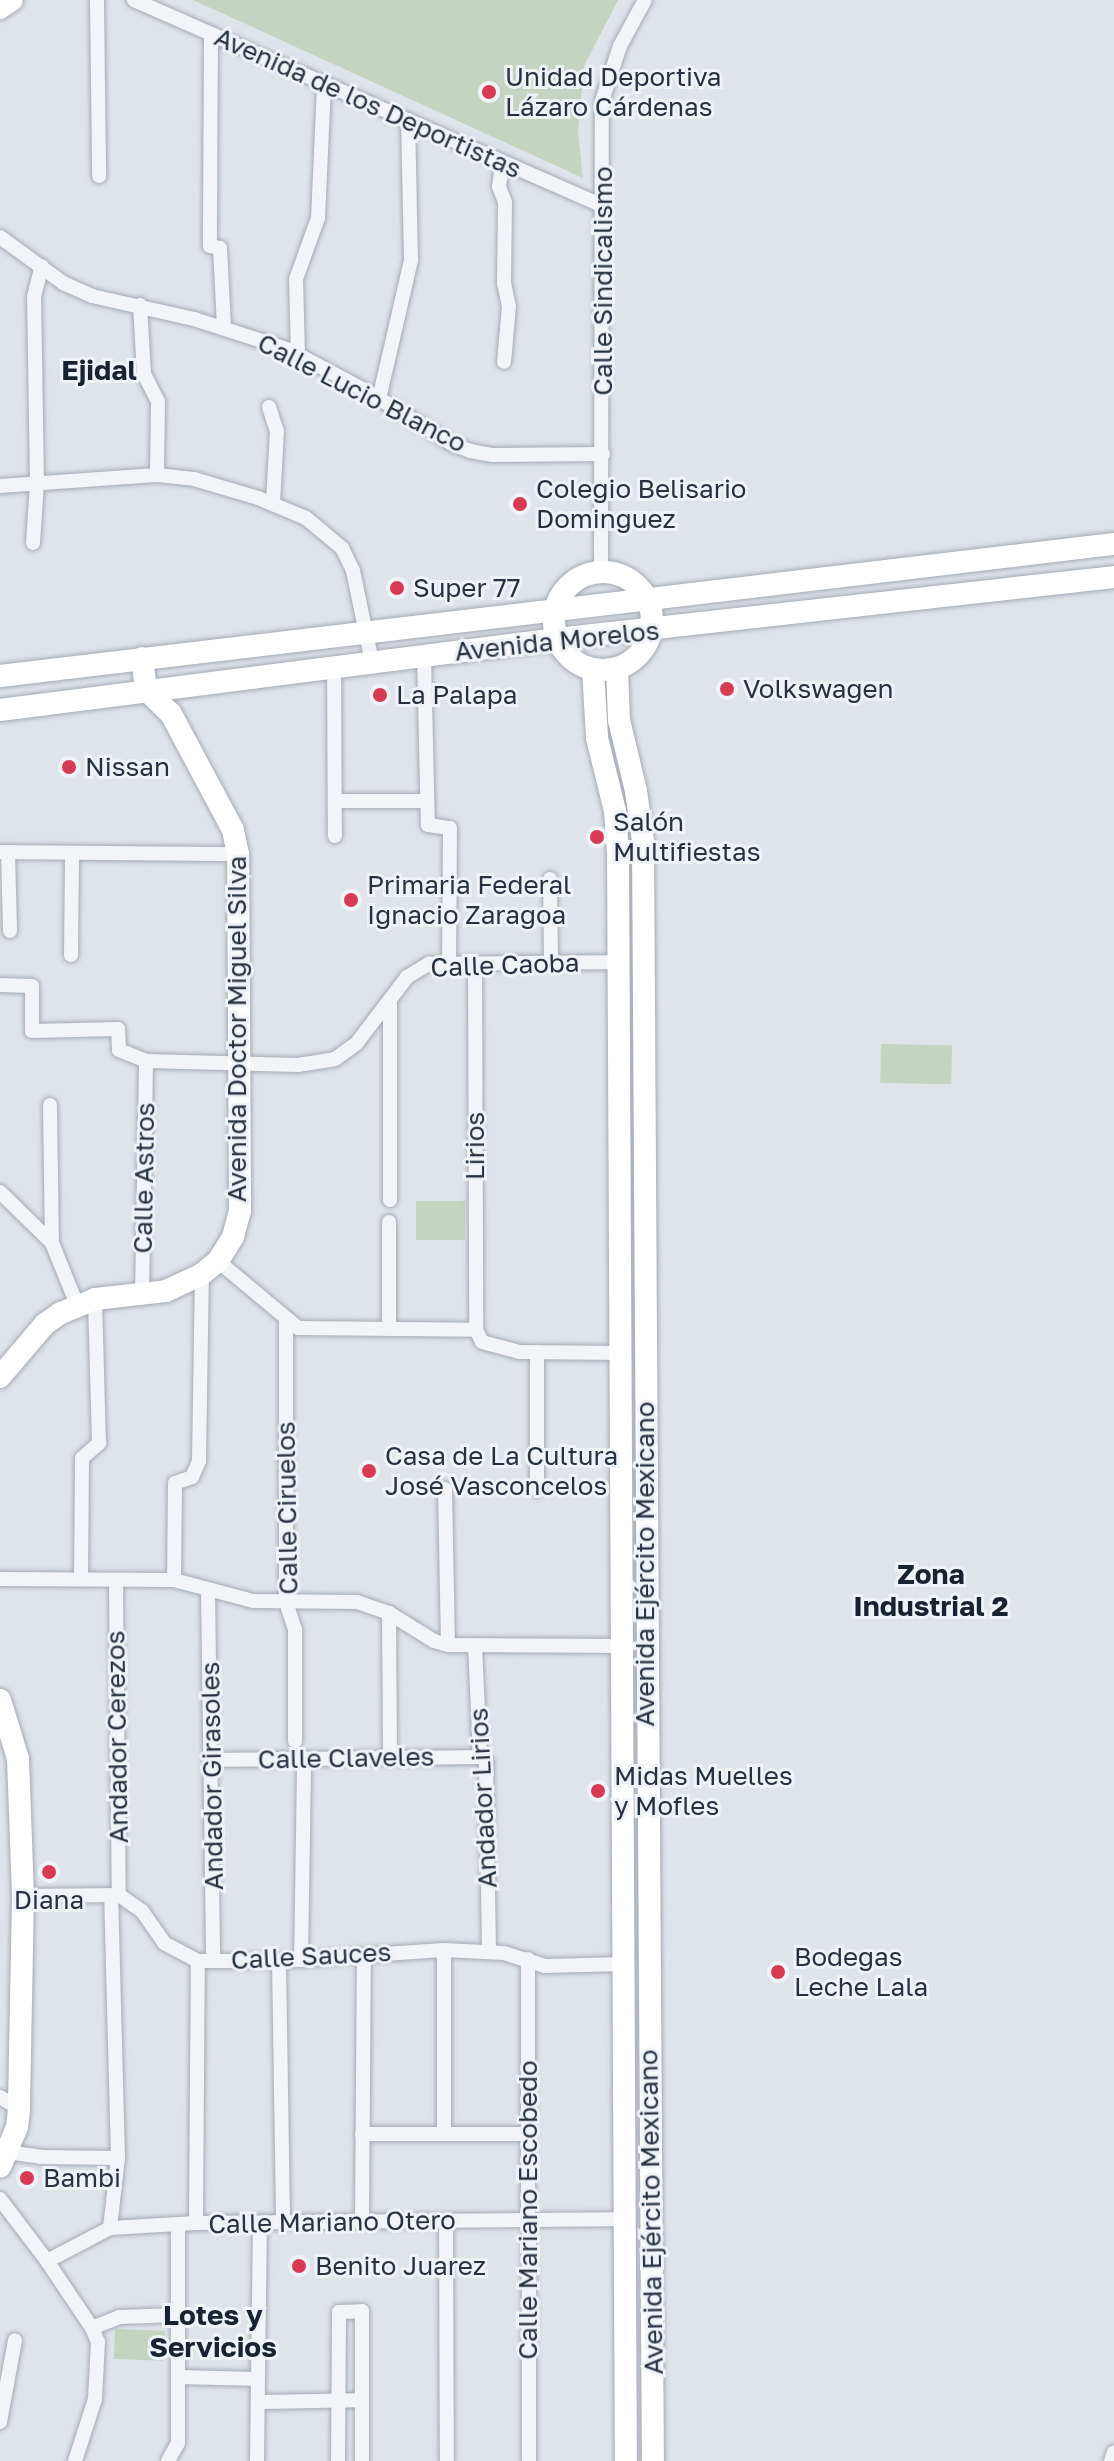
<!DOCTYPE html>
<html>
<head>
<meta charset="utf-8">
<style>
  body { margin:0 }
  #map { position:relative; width:1114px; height:2461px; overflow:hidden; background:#dfe3ea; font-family:"Golos Text",sans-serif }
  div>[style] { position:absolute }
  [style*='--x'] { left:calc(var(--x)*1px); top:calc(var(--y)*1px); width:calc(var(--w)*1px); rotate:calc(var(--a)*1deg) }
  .green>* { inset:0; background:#c5d4c0; transform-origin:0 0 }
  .roads { filter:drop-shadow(0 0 2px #a4aab4) drop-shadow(0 0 2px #a4aab4) }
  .street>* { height:14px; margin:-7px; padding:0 7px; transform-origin:7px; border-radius:7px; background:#f2f4f7 }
  .secondary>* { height:22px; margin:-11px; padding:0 11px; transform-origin:11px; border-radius:11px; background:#fff }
  .secondary>.ring { margin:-11px; padding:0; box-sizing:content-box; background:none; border:22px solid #fff; border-radius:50% }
  .dots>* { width:22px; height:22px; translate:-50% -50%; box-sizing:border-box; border:4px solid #eff2f7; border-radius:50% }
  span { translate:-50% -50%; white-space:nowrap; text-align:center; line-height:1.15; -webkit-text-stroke:6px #eff2f7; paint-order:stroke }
  .poi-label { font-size:26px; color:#273142 }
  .left { translate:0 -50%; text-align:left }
  .street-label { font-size:26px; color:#273142 }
  .neighbourhood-label { font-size:28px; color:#192233; font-weight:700 }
</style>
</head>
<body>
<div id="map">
  <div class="green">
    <div style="clip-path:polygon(193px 0,618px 0,584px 66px,578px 132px,583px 178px)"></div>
    <div style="left:881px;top:1044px;width:71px;height:39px;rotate:1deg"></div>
    <div style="left:465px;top:1201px;width:39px;height:49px;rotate:90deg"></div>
    <div style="left:115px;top:2329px;width:50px;height:30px;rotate:2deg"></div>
  </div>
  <div class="roads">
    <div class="street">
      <div style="--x:97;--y:0;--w:176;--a:89.3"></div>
      <div style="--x:134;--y:0;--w:512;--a:23.71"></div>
      <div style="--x:211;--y:34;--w:212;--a:90.3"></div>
      <div style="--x:210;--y:246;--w:10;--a:11"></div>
      <div style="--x:220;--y:248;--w:79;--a:87.1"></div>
      <div style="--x:502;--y:163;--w:24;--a:97"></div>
      <div style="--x:499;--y:187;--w:16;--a:68"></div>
      <div style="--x:505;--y:202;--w:81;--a:90.7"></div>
      <div style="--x:504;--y:283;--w:24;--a:78"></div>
      <div style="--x:509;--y:306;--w:56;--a:95.1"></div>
      <div style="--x:0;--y:237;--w:78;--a:36.1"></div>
      <div style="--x:63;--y:283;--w:32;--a:24"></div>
      <div style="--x:92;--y:296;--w:105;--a:12.7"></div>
      <div style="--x:194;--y:319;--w:98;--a:17.9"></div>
      <div style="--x:287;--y:349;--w:96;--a:27.9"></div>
      <div style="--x:372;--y:394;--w:94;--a:32"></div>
      <div style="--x:452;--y:444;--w:19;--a:21"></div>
      <div style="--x:470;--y:451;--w:22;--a:10"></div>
      <div style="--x:492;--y:455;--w:111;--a:-0.5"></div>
      <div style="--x:140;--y:305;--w:69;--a:86.7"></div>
      <div style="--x:144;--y:374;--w:30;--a:63"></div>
      <div style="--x:158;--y:401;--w:74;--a:90.8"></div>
      <div style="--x:298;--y:355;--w:76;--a:-91.5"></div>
      <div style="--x:296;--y:279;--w:65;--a:-70.2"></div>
      <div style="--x:318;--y:218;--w:134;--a:-87.4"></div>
      <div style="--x:379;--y:399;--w:143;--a:-77"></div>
      <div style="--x:411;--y:260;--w:140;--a:-91.2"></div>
      <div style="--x:269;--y:407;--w:25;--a:72"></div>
      <div style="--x:277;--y:431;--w:72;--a:93.2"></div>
      <div style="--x:0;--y:486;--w:157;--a:-4"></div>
      <div style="--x:157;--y:475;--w:37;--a:6"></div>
      <div style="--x:194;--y:479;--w:67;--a:16.5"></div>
      <div style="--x:258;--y:498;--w:52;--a:22.6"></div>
      <div style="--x:306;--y:518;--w:47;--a:39.8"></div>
      <div style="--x:342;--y:548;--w:25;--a:64"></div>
      <div style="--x:353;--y:571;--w:93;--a:78.2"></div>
      <div style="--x:33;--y:543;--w:60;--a:-86.2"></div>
      <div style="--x:37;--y:483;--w:186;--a:-90.9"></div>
      <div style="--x:34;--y:297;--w:32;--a:-76"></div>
      <div style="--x:601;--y:571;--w:470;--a:-89.9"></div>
      <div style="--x:602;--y:101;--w:58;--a:-71.9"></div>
      <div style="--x:620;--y:46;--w:52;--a:-61.5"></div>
      <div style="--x:424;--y:655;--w:170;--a:88.7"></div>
      <div style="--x:428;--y:825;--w:22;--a:8"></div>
      <div style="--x:450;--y:828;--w:135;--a:90.4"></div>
      <div style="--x:334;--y:666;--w:170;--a:89.7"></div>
      <div style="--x:335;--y:801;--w:92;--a:0"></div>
      <div style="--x:0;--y:852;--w:238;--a:0.5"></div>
      <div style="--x:8;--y:852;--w:79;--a:88.5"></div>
      <div style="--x:550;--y:879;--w:84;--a:89.3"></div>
      <div style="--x:71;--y:955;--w:102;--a:-89.4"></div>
      <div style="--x:475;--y:963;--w:367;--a:89.8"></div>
      <div style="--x:0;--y:985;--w:32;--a:2"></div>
      <div style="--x:32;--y:986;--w:45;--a:90"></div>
      <div style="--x:32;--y:1031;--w:86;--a:-1.3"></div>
      <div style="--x:118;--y:1029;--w:21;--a:87"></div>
      <div style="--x:119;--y:1050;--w:29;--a:22"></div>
      <div style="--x:146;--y:1061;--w:152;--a:1.5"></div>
      <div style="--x:298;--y:1065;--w:37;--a:-9"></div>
      <div style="--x:335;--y:1059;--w:26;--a:-36"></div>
      <div style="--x:356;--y:1044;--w:84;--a:-52.7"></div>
      <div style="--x:407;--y:977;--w:26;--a:-31"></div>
      <div style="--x:429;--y:964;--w:190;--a:-0.6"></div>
      <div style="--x:390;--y:1003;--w:197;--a:90"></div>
      <div style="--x:50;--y:1105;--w:138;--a:89.2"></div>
      <div style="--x:0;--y:1192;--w:73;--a:44.4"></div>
      <div style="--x:52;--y:1243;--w:69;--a:67.9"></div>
      <div style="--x:389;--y:1222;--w:107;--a:90"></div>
      <div style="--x:218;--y:1261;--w:104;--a:39.9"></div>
      <div style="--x:298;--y:1328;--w:178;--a:0.6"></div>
      <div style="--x:476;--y:1330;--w:13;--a:63"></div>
      <div style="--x:482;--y:1342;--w:38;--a:15"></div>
      <div style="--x:519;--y:1352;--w:103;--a:0.6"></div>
      <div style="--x:142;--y:1295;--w:234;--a:-89"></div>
      <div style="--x:286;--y:1321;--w:281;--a:90"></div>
      <div style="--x:286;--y:1602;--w:28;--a:72"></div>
      <div style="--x:295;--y:1629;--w:112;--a:90"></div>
      <div style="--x:445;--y:1489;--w:156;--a:88.9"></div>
      <div style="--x:537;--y:1490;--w:138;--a:-90"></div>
      <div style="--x:0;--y:1579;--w:174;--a:0.3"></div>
      <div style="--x:174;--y:1580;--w:82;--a:14.9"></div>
      <div style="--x:253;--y:1601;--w:104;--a:0.6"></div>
      <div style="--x:357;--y:1602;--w:34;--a:19"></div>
      <div style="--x:389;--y:1613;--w:53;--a:31.9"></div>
      <div style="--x:434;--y:1641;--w:15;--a:16"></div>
      <div style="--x:448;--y:1645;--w:176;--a:0.3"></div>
      <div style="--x:81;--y:1579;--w:121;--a:-89.5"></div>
      <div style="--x:82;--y:1458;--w:23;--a:-41"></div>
      <div style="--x:99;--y:1443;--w:144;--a:-91.6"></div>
      <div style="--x:116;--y:1580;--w:315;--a:89.5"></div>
      <div style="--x:174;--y:1580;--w:97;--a:-89.4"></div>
      <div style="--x:175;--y:1483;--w:18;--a:-19"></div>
      <div style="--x:192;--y:1477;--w:17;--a:-66"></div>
      <div style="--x:199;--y:1461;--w:187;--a:-89.1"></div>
      <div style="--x:208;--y:1591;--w:370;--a:89.2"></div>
      <div style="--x:389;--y:1613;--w:145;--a:89.6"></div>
      <div style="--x:475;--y:1645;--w:112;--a:87.4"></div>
      <div style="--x:480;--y:1757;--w:7;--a:34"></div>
      <div style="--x:486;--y:1761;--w:190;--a:89.1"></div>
      <div style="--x:212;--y:1760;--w:268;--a:-0.6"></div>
      <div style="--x:23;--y:1896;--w:96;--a:-0.6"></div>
      <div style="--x:119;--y:1895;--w:28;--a:35"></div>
      <div style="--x:142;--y:1911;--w:39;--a:55"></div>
      <div style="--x:164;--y:1943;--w:38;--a:28"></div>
      <div style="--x:198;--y:1961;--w:81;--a:0"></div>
      <div style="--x:279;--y:1961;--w:165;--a:-3.8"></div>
      <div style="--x:444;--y:1950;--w:60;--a:2.9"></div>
      <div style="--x:504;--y:1953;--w:43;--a:17.6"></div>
      <div style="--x:545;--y:1966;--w:79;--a:-1.5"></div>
      <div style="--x:444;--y:1950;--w:183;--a:90"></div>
      <div style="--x:528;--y:1959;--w:502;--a:89.89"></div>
      <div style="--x:301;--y:1960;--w:202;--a:-89.1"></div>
      <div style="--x:279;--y:1961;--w:262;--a:89.1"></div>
      <div style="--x:0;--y:2097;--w:22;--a:32"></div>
      <div style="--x:362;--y:2134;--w:165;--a:0"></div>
      <div style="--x:7;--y:2152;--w:34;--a:8"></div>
      <div style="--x:41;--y:2157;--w:77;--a:0.7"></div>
      <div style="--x:0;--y:2199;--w:78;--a:52.8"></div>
      <div style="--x:47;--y:2261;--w:81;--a:56.1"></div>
      <div style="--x:92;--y:2328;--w:15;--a:67"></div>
      <div style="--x:98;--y:2342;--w:57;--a:93"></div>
      <div style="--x:95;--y:2399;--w:65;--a:107.9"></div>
      <div style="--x:446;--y:2221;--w:240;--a:89.8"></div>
      <div style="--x:362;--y:2222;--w:266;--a:-89.6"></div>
      <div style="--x:196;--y:2223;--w:262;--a:-89.6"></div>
      <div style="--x:110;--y:2228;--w:70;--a:-83.5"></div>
      <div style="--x:118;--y:2158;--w:263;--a:-91.5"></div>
      <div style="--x:47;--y:2261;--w:71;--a:-27.6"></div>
      <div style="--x:110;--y:2228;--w:86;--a:-3.3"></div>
      <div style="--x:196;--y:2223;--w:429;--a:-0.5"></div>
      <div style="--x:92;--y:2328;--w:29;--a:-22"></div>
      <div style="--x:119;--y:2317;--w:59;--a:-1.9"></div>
      <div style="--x:178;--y:2377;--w:80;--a:1.4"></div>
      <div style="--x:258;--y:2402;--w:103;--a:-1.1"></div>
      <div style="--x:0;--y:2422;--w:83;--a:-79.6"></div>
      <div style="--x:168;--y:2461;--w:21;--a:-61"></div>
      <div style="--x:178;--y:2443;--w:219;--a:-90"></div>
      <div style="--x:257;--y:2461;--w:238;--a:-89.3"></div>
      <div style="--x:338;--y:2461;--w:149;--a:-89.6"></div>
      <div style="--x:339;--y:2312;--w:23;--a:-2"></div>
      <div style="--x:362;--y:2311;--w:150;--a:90"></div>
      <div style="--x:1111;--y:2461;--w:9;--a:-72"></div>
    </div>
    <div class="secondary">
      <div style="--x:0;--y:8;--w:14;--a:-34"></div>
      <div class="ring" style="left:554px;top:572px;width:76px;height:76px"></div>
      <div style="--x:617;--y:669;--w:51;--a:87.8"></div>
      <div style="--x:619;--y:720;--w:73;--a:76.5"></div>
      <div style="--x:636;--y:791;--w:50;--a:82"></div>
      <div style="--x:643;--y:841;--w:1620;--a:89.65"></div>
      <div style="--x:593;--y:670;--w:68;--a:86.6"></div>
      <div style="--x:597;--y:738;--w:75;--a:76.1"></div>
      <div style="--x:615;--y:811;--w:39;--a:86"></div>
      <div style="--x:618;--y:850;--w:1611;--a:89.72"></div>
      <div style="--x:0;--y:676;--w:1122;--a:-6.76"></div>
      <div style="--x:0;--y:710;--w:562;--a:-7.26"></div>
      <div style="--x:557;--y:639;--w:560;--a:-6.35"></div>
      <div style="--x:0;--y:1377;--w:70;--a:-49.7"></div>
      <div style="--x:45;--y:1324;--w:19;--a:-35"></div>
      <div style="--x:61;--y:1313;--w:37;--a:-22"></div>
      <div style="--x:95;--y:1299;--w:71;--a:-6.4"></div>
      <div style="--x:166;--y:1291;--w:40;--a:-25"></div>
      <div style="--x:202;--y:1274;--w:21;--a:-39"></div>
      <div style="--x:218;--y:1261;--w:28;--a:-58"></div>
      <div style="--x:233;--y:1237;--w:27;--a:-75"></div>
      <div style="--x:240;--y:1211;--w:357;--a:-90.3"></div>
      <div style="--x:238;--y:854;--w:25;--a:-102"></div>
      <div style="--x:233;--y:830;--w:132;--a:-118.1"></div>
      <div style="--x:171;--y:714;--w:35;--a:-136"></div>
      <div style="--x:146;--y:690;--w:32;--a:-97"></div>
      <div style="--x:0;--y:1700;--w:62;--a:73"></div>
      <div style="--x:18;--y:1759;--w:137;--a:87.9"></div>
      <div style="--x:23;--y:1896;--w:213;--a:91.1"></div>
      <div style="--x:19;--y:2109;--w:18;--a:96"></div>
      <div style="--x:17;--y:2127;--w:43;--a:113"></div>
    </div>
  </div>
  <div class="dots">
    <div style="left:489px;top:92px;background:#d73b54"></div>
    <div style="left:520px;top:504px;background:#d73b54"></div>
    <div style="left:397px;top:588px;background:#d73b54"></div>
    <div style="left:727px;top:689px;background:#d73b54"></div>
    <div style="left:380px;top:695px;background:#d73b54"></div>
    <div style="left:69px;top:767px;background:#d73b54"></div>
    <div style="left:597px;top:837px;background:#d73b54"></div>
    <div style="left:351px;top:900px;background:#d73b54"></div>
    <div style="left:369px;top:1471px;background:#d73b54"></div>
    <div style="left:598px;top:1791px;background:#d73b54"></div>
    <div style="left:49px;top:1872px;background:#d73b54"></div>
    <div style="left:778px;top:1972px;background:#d73b54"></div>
    <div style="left:27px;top:2178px;background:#d73b54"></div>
    <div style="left:299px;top:2266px;background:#d73b54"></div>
  </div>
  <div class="poi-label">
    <span class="left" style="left:505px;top:92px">Unidad Deportiva<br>Lázaro Cárdenas</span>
    <span class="left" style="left:536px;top:504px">Colegio Belisario<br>Dominguez</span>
    <span class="left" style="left:413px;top:588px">Super 77</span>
    <span class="left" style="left:743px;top:689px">Volkswagen</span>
    <span class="left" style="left:396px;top:695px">La Palapa</span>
    <span class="left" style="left:85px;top:767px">Nissan</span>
    <span class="left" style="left:613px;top:837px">Salón<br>Multifiestas</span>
    <span class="left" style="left:367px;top:900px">Primaria Federal<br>Ignacio Zaragoa</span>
    <span class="left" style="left:385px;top:1471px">Casa de La Cultura<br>José Vasconcelos</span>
    <span class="left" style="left:614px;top:1791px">Midas Muelles<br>y Mofles</span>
    <span style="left:49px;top:1900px">Diana</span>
    <span class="left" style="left:794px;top:1972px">Bodegas<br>Leche Lala</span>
    <span class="left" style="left:43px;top:2178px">Bambi</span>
    <span class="left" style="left:315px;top:2266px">Benito Juarez</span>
  </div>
  <div class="street-label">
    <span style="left:368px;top:103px;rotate:24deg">Avenida de los Deportistas</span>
    <span style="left:603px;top:281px;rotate:-90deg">Calle Sindicalismo</span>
    <span style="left:362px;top:393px;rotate:27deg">Calle Lucio Blanco</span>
    <span style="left:557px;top:641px;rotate:-6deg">Avenida Morelos</span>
    <span style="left:505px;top:965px;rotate:-2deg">Calle Caoba</span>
    <span style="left:237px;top:1029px;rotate:-90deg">Avenida Doctor Miguel Silva</span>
    <span style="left:475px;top:1146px;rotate:-90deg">Lirios</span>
    <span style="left:144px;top:1178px;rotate:-89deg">Calle Astros</span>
    <span style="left:287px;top:1508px;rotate:-91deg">Calle Ciruelos</span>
    <span style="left:645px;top:1564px;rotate:-90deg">Avenida Ejército Mexicano</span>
    <span style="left:117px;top:1737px;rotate:-91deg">Andador Cerezos</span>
    <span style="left:346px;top:1758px;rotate:-1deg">Calle Claveles</span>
    <span style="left:212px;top:1776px;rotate:-91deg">Andador Girasoles</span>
    <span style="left:483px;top:1798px;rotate:-93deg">Andador Lirios</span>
    <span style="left:311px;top:1956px;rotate:-3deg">Calle Sauces</span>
    <span style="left:528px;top:2210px;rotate:-90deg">Calle Mariano Escobedo</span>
    <span style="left:651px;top:2212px;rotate:-91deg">Avenida Ejército Mexicano</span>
    <span style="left:332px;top:2222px;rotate:-1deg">Calle Mariano Otero</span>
  </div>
  <div class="neighbourhood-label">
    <span style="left:99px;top:370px">Ejidal</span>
    <span style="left:931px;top:1590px">Zona<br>Industrial 2</span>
    <span style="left:213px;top:2331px">Lotes y<br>Servicios</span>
  </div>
</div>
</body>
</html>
